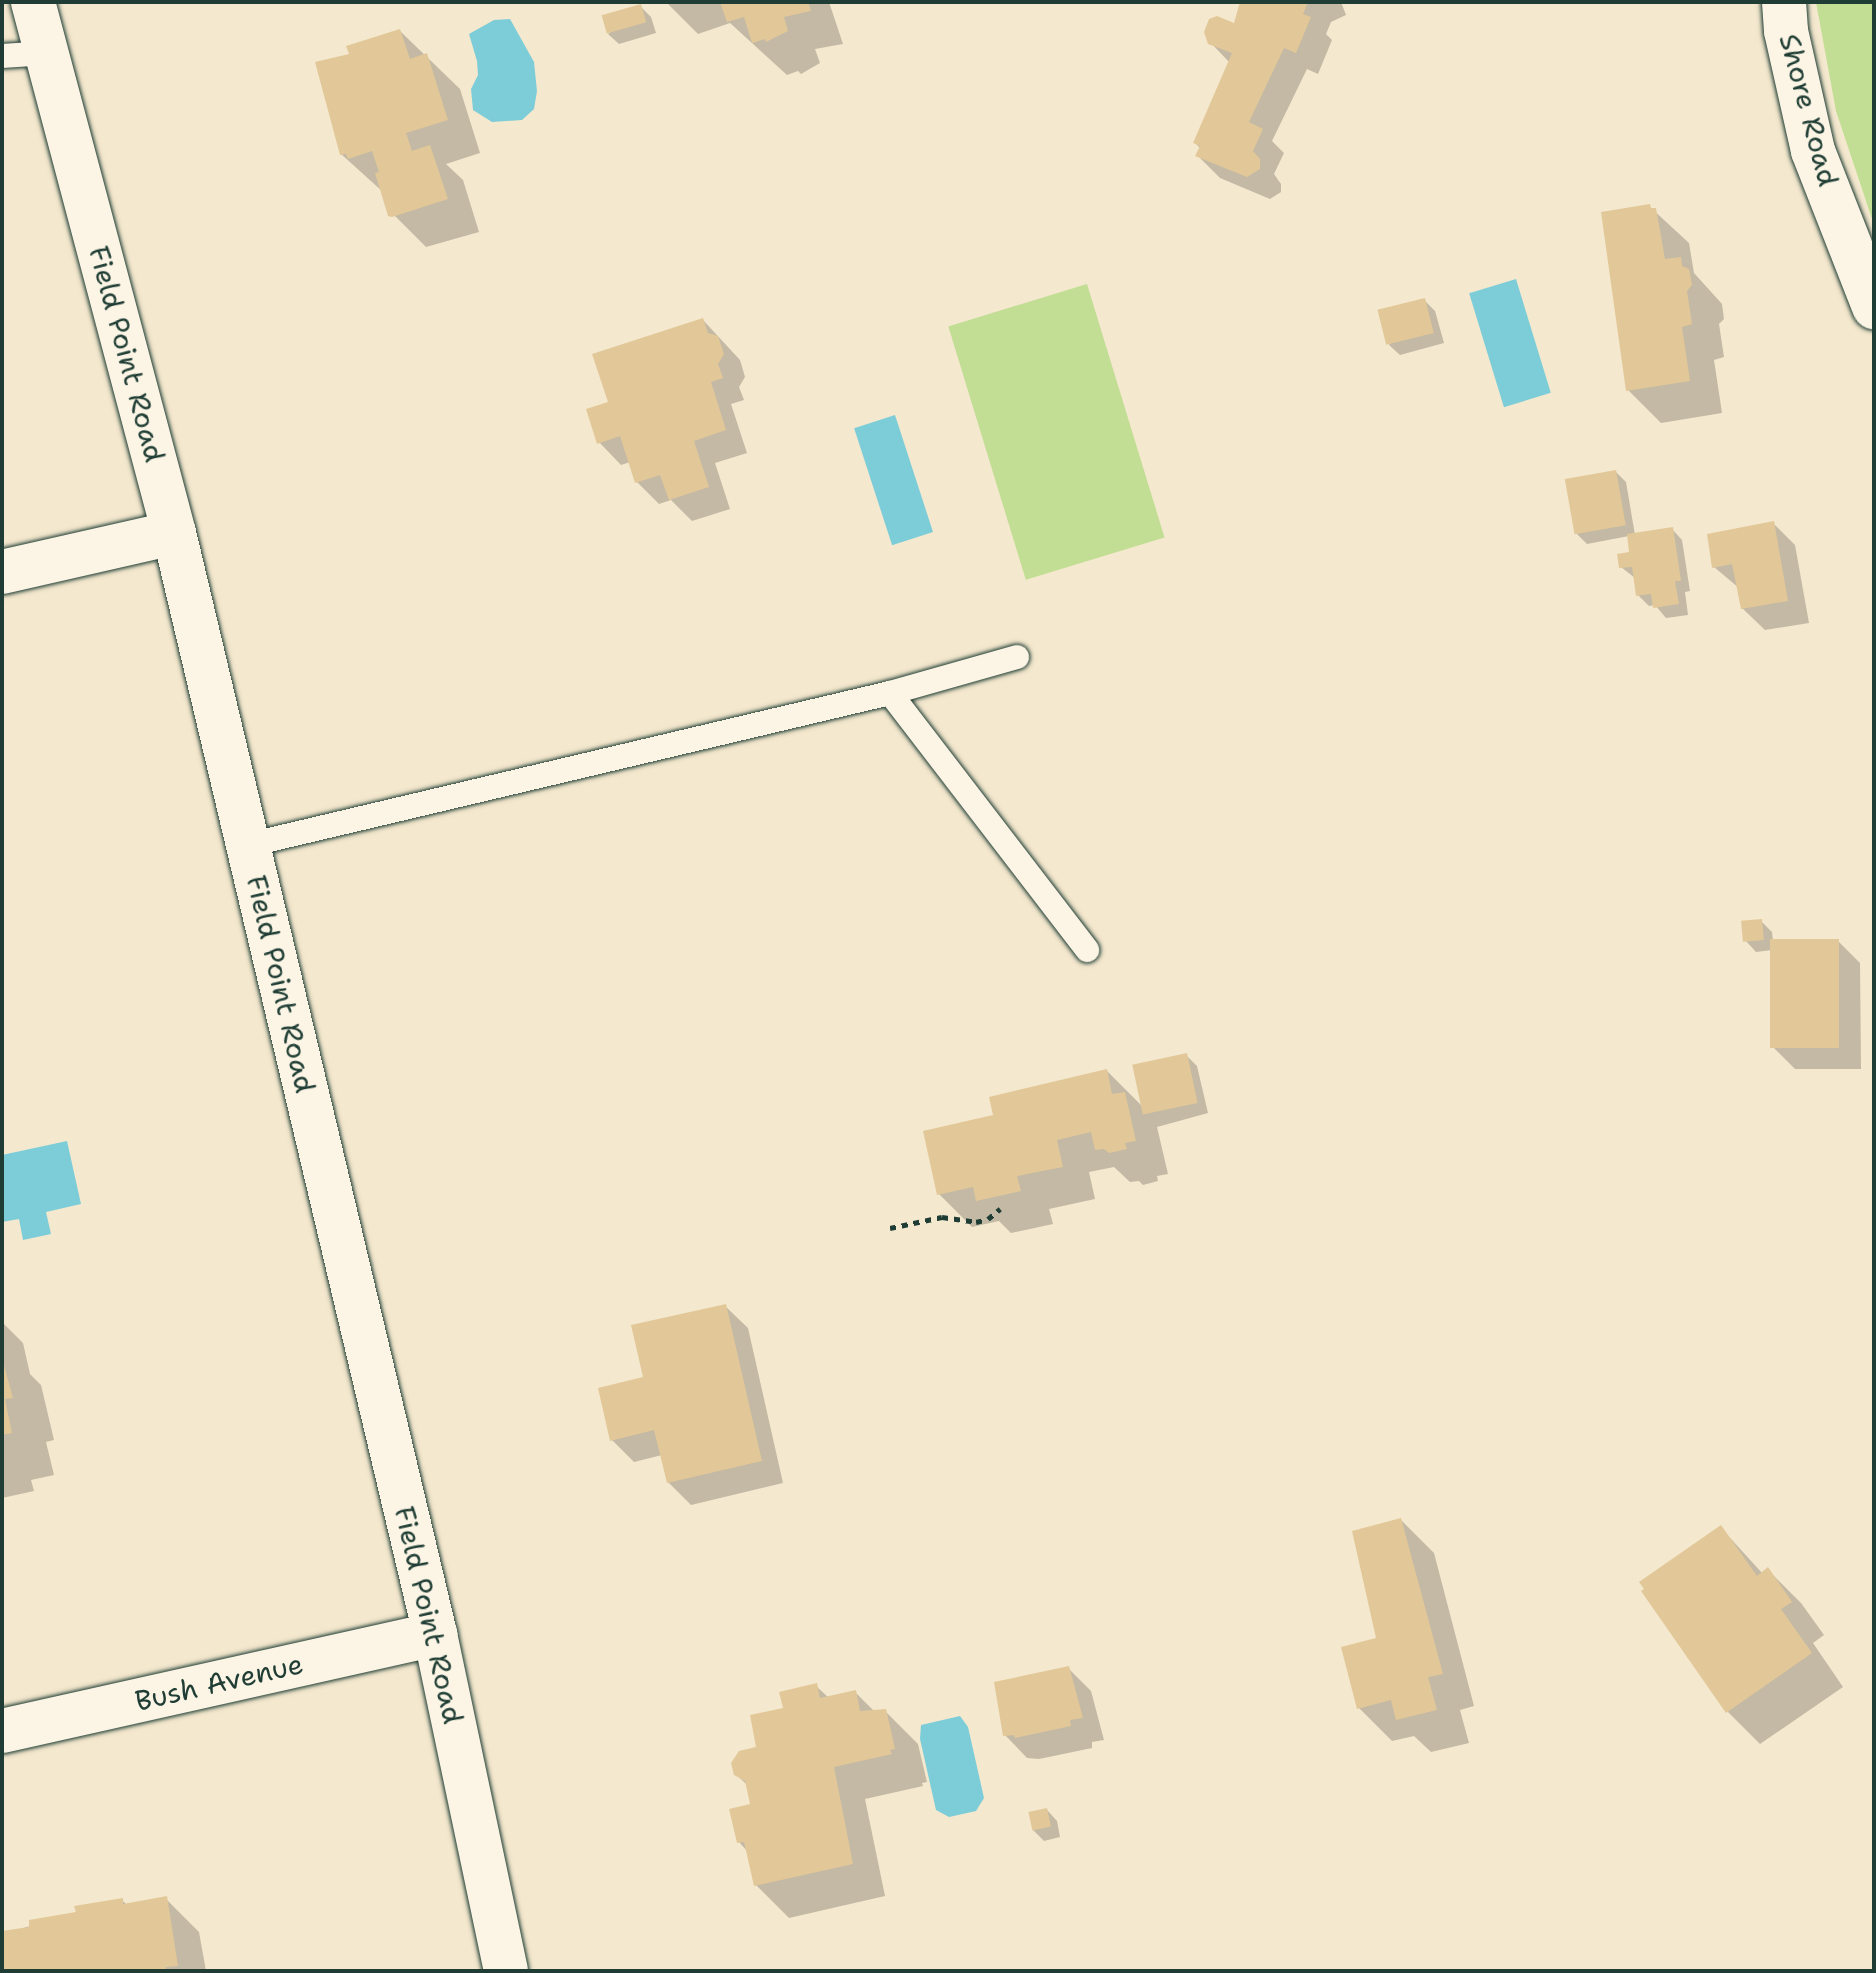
<!DOCTYPE html>
<html>
<head>
<meta charset="utf-8">
<style>
  body { margin:0 }
  #map { position:relative; width:1876px; height:1973px; overflow:hidden; background:#f4e8ce; font-family:"Shantell Sans",sans-serif }
  div>[style] { position:absolute }
  [style*='--x'] { left:calc(var(--x)*1px); top:calc(var(--y)*1px); width:calc(var(--w)*1px); rotate:calc(var(--a)*1deg) }
  .green>* { inset:0; background:#c2dd94; transform-origin:0 0 }
  .water>* { inset:0; background:#7dcdd9; transform-origin:0 0 }
  .shadow>* { inset:0; background:#0003 }
  .building>* { inset:0; background:#e2c898; transform-origin:0 0 }
  .path>* { height:5px; margin-top:-2.5px; transform-origin:0; background:repeating-linear-gradient(90deg,#1f3d34 0 6px,transparent 0 12px) }
  .roads { filter:drop-shadow(0 0 2px #1f3d34) drop-shadow(0 0 2px #1f3d34) }
  .lane>* { height:24px; margin:-12px; padding:0 12px; transform-origin:12px; border-radius:12px; background:#fcf5e5 }
  .street>* { height:44px; margin:-22px; padding:0 22px; transform-origin:22px; border-radius:22px; background:#fcf5e5 }
  span { translate:-50% -50%; white-space:nowrap; text-align:center; line-height:1.15; -webkit-text-stroke:8px #fcf5e5; paint-order:stroke }
  .street-label { font-size:28px; color:#1f3d34 }
  .frame { position:absolute; inset:0; border:4px solid #1f3d34; pointer-events:none }
</style>
</head>
<body>
<div id="map">
  <div class="green">
    <div style="clip-path:polygon(1816px 2px,1874px 2px,1874px 225px,1836px 111px)"></div>
    <div style="left:1087px;top:284px;width:265px;height:145px;rotate:73deg"></div>
  </div>
  <div class="water">
    <div style="clip-path:polygon(510px 19px,534px 62px,537px 91px,534px 109px,522px 120px,492px 122px,473px 110px,471px 89px,478px 75px,477px 61px,469px 34px,494px 20px)"></div>
    <div style="left:1516px;top:279px;width:119px;height:49px;rotate:73deg"></div>
    <div style="left:895px;top:415px;width:123px;height:43px;rotate:72deg"></div>
    <div style="clip-path:polygon(67px 1141px,81px 1204px,46px 1212px,51px 1234px,23px 1240px,19px 1219px,2px 1222px,2px 1155px)"></div>
    <div style="clip-path:polygon(960px 1716px,968px 1727px,984px 1798px,976px 1811px,949px 1817px,936px 1810px,920px 1739px,921px 1725px)"></div>
  </div>
  <div class="shadow">
    <div style="clip-path:polygon(666px 2px,829px 2px,843px 44px,815px 49px,820px 63px,801px 74px,798px 71px,787px 75px,730px 23px,698px 34px)"></div>
    <div style="clip-path:polygon(1243px 2px,1341px 2px,1346px 15px,1331px 22px,1326px 34px,1332px 40px,1318px 74px,1307px 69px,1272px 141px,1284px 153px,1274px 174px,1281px 184px,1281px 192px,1270px 199px,1220px 178px,1198px 156px,1201px 149px,1195px 143px,1230px 63px,1210px 42px,1235px 26px)"></div>
    <div style="clip-path:polygon(640px 6px,651px 17px,656px 33px,619px 44px,608px 34px)"></div>
    <div style="clip-path:polygon(400px 31px,460px 89px,480px 153px,446px 164px,463px 180px,479px 232px,426px 247px,393px 214px,382px 191px,341px 154px,351px 56px)"></div>
    <div style="clip-path:polygon(1650px 207px,1689px 243px,1694px 273px,1722px 304px,1724px 319px,1719px 324px,1724px 357px,1714px 360px,1722px 413px,1661px 423px,1628px 390px)"></div>
    <div style="clip-path:polygon(1424px 300px,1435px 311px,1444px 343px,1400px 355px,1389px 345px)"></div>
    <div style="clip-path:polygon(703px 320px,740px 360px,745px 377px,739px 387px,744px 400px,731px 404px,747px 453px,715px 463px,730px 509px,692px 521px,671px 500px,659px 504px,637px 482px,630px 462px,621px 465px,599px 442px,610px 403px)"></div>
    <div style="clip-path:polygon(1616px 472px,1626px 482px,1635px 535px,1672px 529px,1682px 540px,1690px 591px,1685px 592px,1688px 615px,1666px 618px,1655px 605px,1649px 606px,1638px 595px,1635px 578px,1621px 567px,1632px 554px,1629px 536px,1587px 544px,1576px 533px)"></div>
    <div style="clip-path:polygon(1773px 523px,1795px 545px,1809px 623px,1765px 630px,1742px 608px,1739px 588px,1714px 567px)"></div>
    <div style="clip-path:polygon(1761px 921px,1772px 932px,1773px 941px,1838px 941px,1860px 963px,1861px 1069px,1795px 1069px,1773px 1047px,1772px 950px,1756px 952px,1746px 941px)"></div>
    <div style="clip-path:polygon(1186px 1055px,1197px 1066px,1208px 1113px,1157px 1127px,1168px 1174px,1157px 1176px,1158px 1181px,1143px 1185px,1139px 1181px,1130px 1182px,1114px 1167px,1089px 1172px,1095px 1199px,1049px 1209px,1053px 1224px,1011px 1233px,999px 1221px,972px 1227px,939px 1194px,995px 1117px,1107px 1071px,1143px 1107px)"></div>
    <div style="clip-path:polygon(725px 1306px,748px 1328px,783px 1483px,691px 1505px,668px 1482px,662px 1455px,634px 1462px,612px 1440px,646px 1379px)"></div>
    <div style="clip-path:polygon(2px 1322px,23px 1343px,30px 1374px,41px 1385px,54px 1440px,46px 1442px,54px 1475px,31px 1480px,34px 1491px,2px 1498px)"></div>
    <div style="clip-path:polygon(1401px 1520px,1434px 1553px,1474px 1706px,1460px 1710px,1469px 1743px,1431px 1752px,1414px 1736px,1392px 1741px,1359px 1708px,1379px 1639px)"></div>
    <div style="clip-path:polygon(1721px 1528px,1763px 1574px,1768px 1570px,1801px 1603px,1824px 1635px,1813px 1643px,1843px 1687px,1760px 1744px,1727px 1711px)"></div>
    <div style="clip-path:polygon(1068px 1668px,1091px 1691px,1104px 1740px,1092px 1742px,1092px 1748px,1039px 1759px,1027px 1758px,1005px 1735px)"></div>
    <div style="clip-path:polygon(816px 1686px,829px 1698px,855px 1692px,875px 1712px,885px 1711px,918px 1744px,927px 1782px,922px 1783px,923px 1786px,865px 1799px,885px 1896px,789px 1918px,756px 1885px,748px 1852px,739px 1842px,752px 1806px,748px 1786px,736px 1774px,785px 1709px)"></div>
    <div style="clip-path:polygon(1047px 1810px,1057px 1821px,1060px 1837px,1044px 1841px,1033px 1830px)"></div>
    <div style="clip-path:polygon(166px 1899px,199px 1932px,206px 1971px,2px 1971px,2px 1934px,122px 1900px,127px 1905px)"></div>
  </div>
  <div class="building">
    <div style="clip-path:polygon(720px 2px,808px 2px,811px 11px,784px 17px,788px 31px,766px 42px,765px 39px,752px 43px,744px 17px,727px 22px)"></div>
    <div style="clip-path:polygon(1240px 2px,1308px 2px,1303px 14px,1311px 17px,1296px 53px,1284px 48px,1249px 122px,1263px 129px,1253px 151px,1260px 159px,1260px 169px,1247px 177px,1195px 156px,1200px 146px,1193px 143px,1232px 53px,1208px 44px,1204px 32px,1209px 19px,1217px 16px,1234px 23px)"></div>
    <div style="left:641px;top:4px;width:19px;height:41px;rotate:74deg"></div>
    <div style="clip-path:polygon(400px 29px,410px 59px,427px 53px,448px 120px,406px 133px,412px 151px,430px 145px,448px 199px,392px 217px,388px 216px,375px 173px,379px 172px,372px 151px,348px 159px,346px 154px,340px 155px,315px 62px,349px 54px,346px 46px)"></div>
    <div style="clip-path:polygon(1650px 204px,1651px 208px,1656px 208px,1665px 259px,1681px 257px,1682px 266px,1689px 269px,1692px 285px,1687px 291px,1692px 324px,1682px 327px,1690px 381px,1626px 391px,1601px 212px)"></div>
    <div style="left:1425px;top:298px;width:36px;height:49px;rotate:76deg"></div>
    <div style="clip-path:polygon(703px 318px,708px 333px,718px 336px,724px 354px,718px 364px,723px 378px,711px 382px,726px 430px,694px 441px,709px 487px,669px 500px,660px 475px,635px 483px,620px 436px,597px 444px,586px 409px,608px 402px,592px 354px)"></div>
    <div style="left:1616px;top:470px;width:56px;height:52px;rotate:80deg"></div>
    <div style="clip-path:polygon(1774px 521px,1788px 601px,1741px 609px,1732px 564px,1712px 568px,1707px 534px)"></div>
    <div style="clip-path:polygon(1673px 527px,1681px 581px,1675px 581px,1679px 604px,1653px 608px,1651px 594px,1636px 596px,1632px 567px,1619px 568px,1617px 554px,1629px 552px,1627px 534px)"></div>
    <div style="left:1762px;top:919px;width:21px;height:21px;rotate:85deg"></div>
    <div style="left:1770px;top:939px;width:69px;height:109px"></div>
    <div style="left:1187px;top:1053px;width:51px;height:56px;rotate:78deg"></div>
    <div style="clip-path:polygon(1107px 1069px,1112px 1094px,1125px 1092px,1136px 1141px,1125px 1143px,1127px 1149px,1109px 1153px,1104px 1149px,1095px 1150px,1091px 1132px,1057px 1140px,1063px 1167px,1017px 1176px,1021px 1191px,976px 1201px,973px 1187px,937px 1195px,923px 1131px,993px 1115px,989px 1097px)"></div>
    <div style="clip-path:polygon(726px 1304px,762px 1461px,667px 1483px,654px 1430px,610px 1441px,598px 1388px,643px 1377px,631px 1325px)"></div>
    <div style="clip-path:polygon(2px 1358px,13px 1398px,5px 1399px,12px 1433px,2px 1435px)"></div>
    <div style="clip-path:polygon(1401px 1518px,1443px 1674px,1428px 1677px,1437px 1710px,1396px 1720px,1391px 1700px,1357px 1709px,1341px 1647px,1376px 1638px,1352px 1531px)"></div>
    <div style="clip-path:polygon(1721px 1525px,1757px 1576px,1768px 1567px,1792px 1602px,1781px 1609px,1812px 1653px,1726px 1713px,1641px 1591px,1644px 1589px,1639px 1582px)"></div>
    <div style="clip-path:polygon(1069px 1666px,1083px 1718px,1070px 1720px,1071px 1726px,1015px 1738px,1014px 1735px,1003px 1736px,994px 1682px)"></div>
    <div style="clip-path:polygon(817px 1683px,820px 1698px,856px 1690px,860px 1711px,886px 1709px,895px 1749px,890px 1750px,892px 1754px,834px 1767px,853px 1864px,754px 1886px,744px 1842px,737px 1843px,729px 1809px,750px 1804px,745px 1781px,734px 1775px,731px 1763px,739px 1751px,756px 1747px,750px 1715px,783px 1708px,779px 1692px)"></div>
    <div style="left:1047px;top:1808px;width:19px;height:19px;rotate:78deg"></div>
    <div style="clip-path:polygon(167px 1896px,178px 1966px,166px 1967px,166px 1971px,2px 1971px,2px 1931px,29px 1927px,29px 1920px,76px 1912px,74px 1906px,123px 1898px,123px 1904px)"></div>
  </div>
  <div class="path">
    <div style="--x:890;--y:1228;--w:53;--a:-11.9"></div>
    <div style="--x:942;--y:1217;--w:34;--a:8"></div>
    <div style="--x:976;--y:1222;--w:12;--a:-14"></div>
    <div style="--x:988;--y:1219;--w:16;--a:-40"></div>
  </div>
  <div class="roads">
    <div class="lane">
      <div style="--x:2;--y:56;--w:45;--a:-3.8"></div>
      <div style="--x:890;--y:693;--w:132;--a:-15.8"></div>
      <div style="--x:248;--y:845;--w:660;--a:-13.32"></div>
      <div style="--x:890;--y:693;--w:324;--a:52.5"></div>
    </div>
    <div class="street">
      <div style="--x:33;--y:2;--w:549;--a:75.13"></div>
      <div style="--x:174;--y:533;--w:1132;--a:76.66"></div>
      <div style="--x:435;--y:1634;--w:344;--a:78.1"></div>
      <div style="--x:1784;--y:2;--w:29;--a:86"></div>
      <div style="--x:1786;--y:31;--w:123;--a:77.3"></div>
      <div style="--x:1813;--y:151;--w:168;--a:68.6"></div>
      <div style="--x:2;--y:572;--w:176;--a:-12.8"></div>
      <div style="--x:2;--y:1731;--w:444;--a:-12.6"></div>
    </div>
  </div>
  <div class="street-label">
    <span style="left:1809px;top:110px;rotate:75deg">Shore Road</span>
    <span style="left:127px;top:354px;rotate:75deg">Field Point Road</span>
    <span style="left:281px;top:984px;rotate:77deg">Field Point Road</span>
    <span style="left:429px;top:1615px;rotate:77deg">Field Point Road</span>
    <span style="left:219px;top:1682px;rotate:-13deg">Bush Avenue</span>
  </div>
  <div class="frame"></div>
</div>
</body>
</html>
